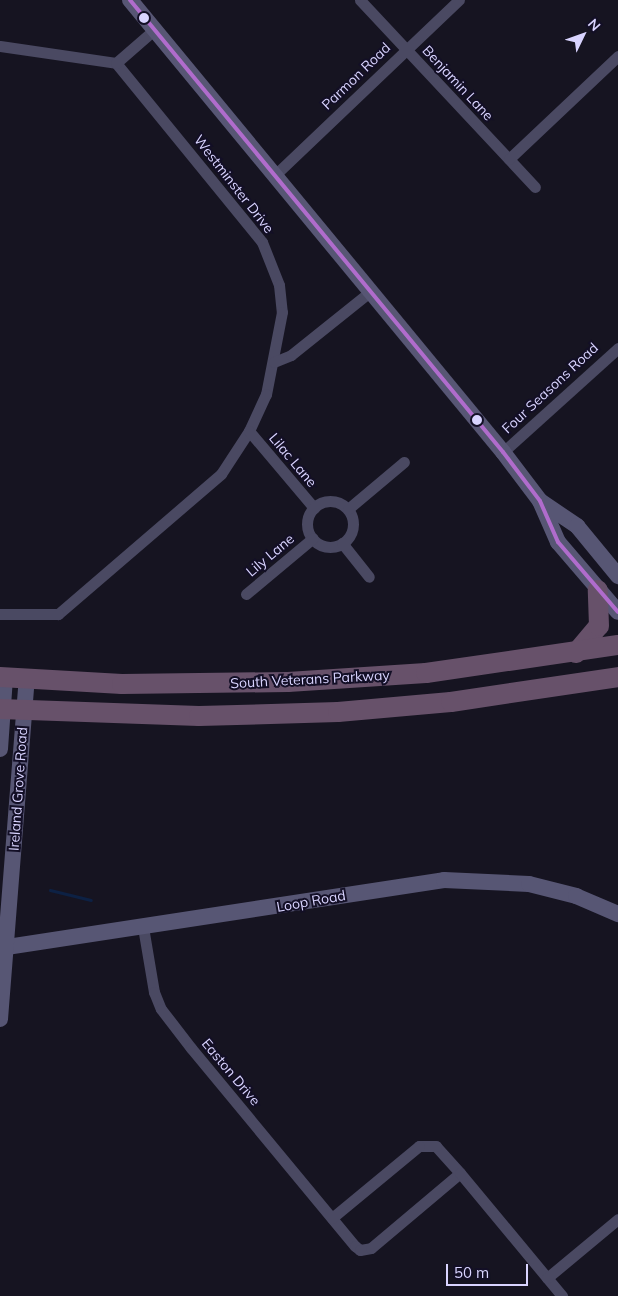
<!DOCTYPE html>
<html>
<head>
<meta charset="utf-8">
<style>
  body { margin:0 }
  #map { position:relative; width:618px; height:1296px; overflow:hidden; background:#161421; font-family:Mulish,sans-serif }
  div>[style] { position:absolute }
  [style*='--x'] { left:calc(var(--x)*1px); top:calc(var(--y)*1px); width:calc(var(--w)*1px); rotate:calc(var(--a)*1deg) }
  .stream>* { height:3px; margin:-1.5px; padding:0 1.5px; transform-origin:1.5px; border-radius:1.5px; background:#0d2144 }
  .street>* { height:11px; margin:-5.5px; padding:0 5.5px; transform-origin:5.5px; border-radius:5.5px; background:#4a4962 }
  .street>.ring { margin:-5.5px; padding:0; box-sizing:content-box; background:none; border:11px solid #4a4962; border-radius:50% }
  .secondary>* { height:16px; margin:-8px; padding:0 8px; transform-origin:8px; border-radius:8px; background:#575674 }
  .highway>* { height:20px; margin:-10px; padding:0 10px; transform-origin:10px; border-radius:10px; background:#67516a }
  .bus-1>* { height:4px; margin:-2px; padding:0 2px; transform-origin:2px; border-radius:2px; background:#b06ccc }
  .dots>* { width:14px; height:14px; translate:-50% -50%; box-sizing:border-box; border:2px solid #130f26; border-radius:50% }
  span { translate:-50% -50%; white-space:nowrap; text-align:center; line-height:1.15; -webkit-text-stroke:4px #130f26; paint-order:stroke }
  .street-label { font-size:14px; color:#d9d4ff }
  .north { position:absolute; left:558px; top:10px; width:50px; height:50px; -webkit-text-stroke:4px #130f26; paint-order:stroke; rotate:48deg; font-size:14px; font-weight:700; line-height:20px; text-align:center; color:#d9d4ff }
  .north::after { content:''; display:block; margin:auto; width:18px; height:22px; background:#d9d4ff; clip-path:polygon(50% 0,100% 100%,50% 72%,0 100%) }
  .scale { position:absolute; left:446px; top:1264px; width:82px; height:22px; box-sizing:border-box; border:2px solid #d9d4ff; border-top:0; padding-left:6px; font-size:15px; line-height:18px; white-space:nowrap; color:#d9d4ff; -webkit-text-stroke:4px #130f26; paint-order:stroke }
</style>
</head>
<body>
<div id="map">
  <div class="stream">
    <div style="--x:50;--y:890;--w:42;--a:13.7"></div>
  </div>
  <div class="street">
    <div style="--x:360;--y:0;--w:256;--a:46.9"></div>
    <div style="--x:0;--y:46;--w:117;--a:8.3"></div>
    <div style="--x:116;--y:63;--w:231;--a:50.8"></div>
    <div style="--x:262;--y:242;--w:46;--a:68.4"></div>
    <div style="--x:279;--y:285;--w:27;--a:84"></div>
    <div style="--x:282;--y:312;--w:84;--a:101"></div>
    <div style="--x:266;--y:394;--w:41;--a:114.7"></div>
    <div style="--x:249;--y:431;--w:51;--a:123.1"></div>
    <div style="--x:221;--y:474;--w:215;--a:139.3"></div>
    <div style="--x:58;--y:614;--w:58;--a:180"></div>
    <div style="--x:116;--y:63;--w:52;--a:-41.1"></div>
    <div style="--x:509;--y:159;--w:150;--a:-43.4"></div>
    <div style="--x:275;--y:175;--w:254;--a:-43.6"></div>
    <div style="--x:274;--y:362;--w:18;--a:-22"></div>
    <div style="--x:291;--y:355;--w:102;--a:-38.7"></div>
    <div style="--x:249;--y:431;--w:101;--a:49.8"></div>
    <div style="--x:503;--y:452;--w:155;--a:-42.1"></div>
    <div class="ring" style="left:307px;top:501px;width:35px;height:35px"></div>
    <div style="--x:348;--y:509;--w:73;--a:-40"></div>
    <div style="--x:342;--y:543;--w:43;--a:51.5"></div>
    <div style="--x:246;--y:594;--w:87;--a:-39.9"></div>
    <div style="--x:143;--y:927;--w:66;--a:80.4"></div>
    <div style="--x:154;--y:992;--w:18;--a:68"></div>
    <div style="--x:161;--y:1009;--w:49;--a:52.4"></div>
    <div style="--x:191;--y:1048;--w:257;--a:50.4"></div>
    <div style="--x:355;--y:1246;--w:6;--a:39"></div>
    <div style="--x:360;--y:1250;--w:11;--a:-10"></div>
    <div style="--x:371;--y:1248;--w:116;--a:-40.1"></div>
    <div style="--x:460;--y:1173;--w:36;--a:-132"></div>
    <div style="--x:436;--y:1146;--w:17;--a:180"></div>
    <div style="--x:419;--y:1146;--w:113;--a:140.4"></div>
    <div style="--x:460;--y:1173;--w:160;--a:50.3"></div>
    <div style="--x:547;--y:1278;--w:92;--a:-39.7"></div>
  </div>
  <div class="secondary">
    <div style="--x:130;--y:0;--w:586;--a:50.47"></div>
    <div style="--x:503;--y:452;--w:61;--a:52.9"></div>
    <div style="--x:540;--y:501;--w:45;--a:66.3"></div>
    <div style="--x:558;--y:542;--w:92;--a:49.4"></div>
    <div style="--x:540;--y:501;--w:45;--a:34"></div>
    <div style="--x:577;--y:526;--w:65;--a:50.6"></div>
    <div style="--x:0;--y:749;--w:72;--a:-86"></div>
    <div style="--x:0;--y:948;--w:449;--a:-8.7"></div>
    <div style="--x:444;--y:880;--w:85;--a:2.7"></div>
    <div style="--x:529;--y:884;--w:49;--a:14.3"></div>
    <div style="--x:576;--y:896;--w:46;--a:23.2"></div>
    <div style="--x:0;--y:1019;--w:342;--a:-85.5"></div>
  </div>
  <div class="highway">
    <div style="--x:576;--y:653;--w:35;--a:-50"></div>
    <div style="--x:599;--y:626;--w:36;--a:-92"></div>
    <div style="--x:0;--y:677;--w:122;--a:3.3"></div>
    <div style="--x:122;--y:684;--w:166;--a:-0.7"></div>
    <div style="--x:288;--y:682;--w:138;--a:-3.7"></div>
    <div style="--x:426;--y:673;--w:194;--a:-8.3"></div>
    <div style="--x:0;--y:709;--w:199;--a:2"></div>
    <div style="--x:199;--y:716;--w:139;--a:-1.6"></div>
    <div style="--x:338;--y:712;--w:113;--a:-5.1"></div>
    <div style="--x:451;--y:702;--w:169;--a:-8.5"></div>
  </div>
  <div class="bus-1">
    <div style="--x:130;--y:0;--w:586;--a:50.47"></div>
    <div style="--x:503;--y:452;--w:61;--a:52.9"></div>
    <div style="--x:540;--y:501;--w:45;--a:66.3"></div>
    <div style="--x:558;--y:542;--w:92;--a:49.4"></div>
  </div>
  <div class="dots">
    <div style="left:144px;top:18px;background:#d9d4ff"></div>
    <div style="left:477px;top:420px;background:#d9d4ff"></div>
  </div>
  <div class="street-label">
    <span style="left:356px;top:76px;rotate:-44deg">Parmon Road</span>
    <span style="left:458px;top:83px;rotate:47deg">Benjamin Lane</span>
    <span style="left:234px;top:184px;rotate:52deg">Westminster Drive</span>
    <span style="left:550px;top:388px;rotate:-43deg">Four Seasons Road</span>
    <span style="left:293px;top:460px;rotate:50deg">Lilac Lane</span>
    <span style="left:270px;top:555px;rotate:-40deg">Lily Lane</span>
    <span style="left:310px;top:679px;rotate:-3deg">South Veterans Parkway</span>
    <span style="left:18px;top:789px;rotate:-86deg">Ireland Grove Road</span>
    <span style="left:311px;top:901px;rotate:-10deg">Loop Road</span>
    <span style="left:231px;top:1072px;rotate:50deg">Easton Drive</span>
  </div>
  <div class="north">N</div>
  <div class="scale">50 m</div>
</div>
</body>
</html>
